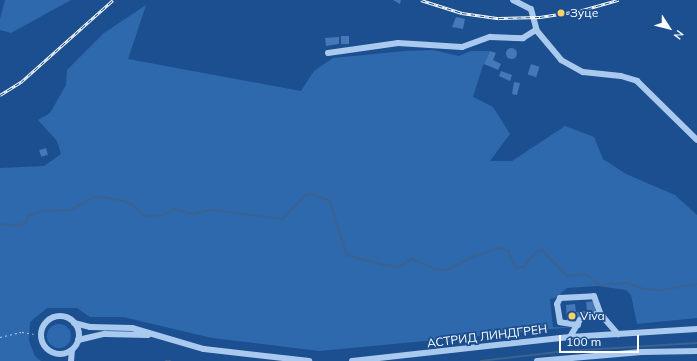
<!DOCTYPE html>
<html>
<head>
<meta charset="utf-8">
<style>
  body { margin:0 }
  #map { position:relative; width:697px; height:361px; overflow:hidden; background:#1b4f8f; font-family:Mulish,sans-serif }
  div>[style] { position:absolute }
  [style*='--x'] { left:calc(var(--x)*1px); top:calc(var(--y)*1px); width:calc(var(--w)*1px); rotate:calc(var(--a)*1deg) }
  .green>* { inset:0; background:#2e69ad }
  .round { border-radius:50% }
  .stream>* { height:1.5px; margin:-0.75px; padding:0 0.75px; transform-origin:0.75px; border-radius:0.75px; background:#3c6290 }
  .building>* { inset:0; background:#4478b7; transform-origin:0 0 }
  .minor-tunnel>* { height:6px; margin-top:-3px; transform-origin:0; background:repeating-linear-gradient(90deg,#3d69a0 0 6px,transparent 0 9px) }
  .path>* { height:1px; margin-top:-0.5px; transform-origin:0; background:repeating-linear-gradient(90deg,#a9c9ee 0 2px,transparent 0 5px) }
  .minor>* { height:6px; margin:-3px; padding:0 3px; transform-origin:3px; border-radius:3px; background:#a9c9ee }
  .minor>.ring { margin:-3px; padding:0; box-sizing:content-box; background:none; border:6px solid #a9c9ee; border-radius:50% }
  .rail>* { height:3px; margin-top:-1.5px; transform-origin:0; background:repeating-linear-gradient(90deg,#1b4f8f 0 4.5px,#fff 0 9px); box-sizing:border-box; border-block:1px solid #fff }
  .dots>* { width:11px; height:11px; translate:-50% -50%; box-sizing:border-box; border:2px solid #1b4f8f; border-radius:50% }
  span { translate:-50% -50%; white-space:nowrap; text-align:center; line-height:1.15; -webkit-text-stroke:3.5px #1b4f8f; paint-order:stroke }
  .poi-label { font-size:12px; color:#fff }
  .left { translate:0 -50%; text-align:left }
  .street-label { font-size:12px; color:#fff }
  .north { position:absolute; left:649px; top:8px; width:40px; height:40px; -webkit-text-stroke:3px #1b4f8f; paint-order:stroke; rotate:126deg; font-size:11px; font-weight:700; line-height:16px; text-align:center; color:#fff }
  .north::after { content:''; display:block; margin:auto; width:14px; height:18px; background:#fff; clip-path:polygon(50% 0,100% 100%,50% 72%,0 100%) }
  .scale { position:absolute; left:559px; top:335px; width:80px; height:18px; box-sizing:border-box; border:2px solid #fff; border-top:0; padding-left:5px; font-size:12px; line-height:14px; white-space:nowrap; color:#fff; -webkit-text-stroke:3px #1b4f8f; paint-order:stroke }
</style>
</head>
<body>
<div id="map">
  <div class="green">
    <div style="clip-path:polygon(5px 0,71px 0,11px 33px,0 30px,0 19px)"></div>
    <div style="clip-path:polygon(146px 5px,128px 59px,301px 91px,314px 71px,333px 58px,405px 51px,433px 50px,459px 56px,471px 51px,490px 51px,482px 68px,473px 97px,493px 107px,510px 134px,490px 161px,512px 161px,565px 126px,594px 137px,603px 159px,626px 174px,675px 195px,697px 215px,697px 318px,637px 324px,631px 295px,626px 290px,598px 286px,567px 288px,555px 298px,550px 299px,553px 327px,574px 327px,319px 351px,212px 338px,123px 317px,90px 317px,77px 308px,47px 308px,30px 322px,29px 341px,35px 356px,41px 361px,0 361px,0 168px,44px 166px,61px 154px,57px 141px,38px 120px,50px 113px,66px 85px,67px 70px,104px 33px)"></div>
    <div class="round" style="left:47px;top:324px;width:24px;height:24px"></div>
  </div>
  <div class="stream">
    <div style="--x:0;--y:224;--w:16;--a:7"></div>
    <div style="--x:16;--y:226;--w:10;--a:-17"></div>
    <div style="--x:26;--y:223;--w:7;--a:-74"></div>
    <div style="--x:28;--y:216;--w:16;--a:-18"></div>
    <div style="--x:43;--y:211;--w:28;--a:-2"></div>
    <div style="--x:71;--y:210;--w:29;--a:-29"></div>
    <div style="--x:96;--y:196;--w:27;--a:10"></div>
    <div style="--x:123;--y:201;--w:9;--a:18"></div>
    <div style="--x:132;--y:204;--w:17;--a:45"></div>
    <div style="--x:144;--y:216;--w:19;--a:-3"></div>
    <div style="--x:163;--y:215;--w:13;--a:-29"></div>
    <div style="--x:174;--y:209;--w:21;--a:14"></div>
    <div style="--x:194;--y:214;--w:17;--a:-13"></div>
    <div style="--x:211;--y:210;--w:72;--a:7.2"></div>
    <div style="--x:282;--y:219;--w:33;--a:-46"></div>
    <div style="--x:305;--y:195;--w:7;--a:-8"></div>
    <div style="--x:312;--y:194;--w:19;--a:21"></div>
    <div style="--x:330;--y:201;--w:57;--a:72.5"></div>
    <div style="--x:347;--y:255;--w:39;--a:15"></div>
    <div style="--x:385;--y:265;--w:13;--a:9"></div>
    <div style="--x:398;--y:267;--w:16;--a:-30"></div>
    <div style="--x:412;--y:259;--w:25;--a:23"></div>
    <div style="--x:435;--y:269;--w:12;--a:5"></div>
    <div style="--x:447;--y:270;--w:30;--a:-27"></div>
    <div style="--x:474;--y:256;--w:28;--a:-17"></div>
    <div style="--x:501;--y:248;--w:9;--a:21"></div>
    <div style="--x:509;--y:251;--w:18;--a:68"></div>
    <div style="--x:516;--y:268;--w:8;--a:-7"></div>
    <div style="--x:524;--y:267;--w:16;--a:-52"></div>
    <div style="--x:534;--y:254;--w:9;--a:-27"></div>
    <div style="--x:542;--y:250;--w:37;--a:45"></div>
    <div style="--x:568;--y:276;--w:18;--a:-6"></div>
    <div style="--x:586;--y:274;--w:17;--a:40"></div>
    <div style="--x:599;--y:285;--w:28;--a:-4"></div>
    <div style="--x:627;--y:283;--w:18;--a:19"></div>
    <div style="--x:644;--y:289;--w:16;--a:4"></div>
    <div style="--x:660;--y:290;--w:37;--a:-9"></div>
    <div style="--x:166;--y:361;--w:4;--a:0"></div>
    <div style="--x:481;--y:361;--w:88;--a:-6.6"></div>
    <div style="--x:568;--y:351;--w:129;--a:-3.5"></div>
  </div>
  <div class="building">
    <div style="clip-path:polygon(393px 0,401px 0,400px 4px)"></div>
    <div style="clip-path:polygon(456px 17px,465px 19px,463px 29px,452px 27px)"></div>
    <div style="left:341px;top:36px;width:8px;height:8px"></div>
    <div style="clip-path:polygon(339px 37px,339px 44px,326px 46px,325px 38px)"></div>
    <div class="round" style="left:505.5px;top:47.5px;width:11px;height:11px"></div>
    <div style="clip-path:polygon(490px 51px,496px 53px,493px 60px,501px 64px,498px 70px,484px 64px)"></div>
    <div style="left:531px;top:64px;width:9px;height:11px;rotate:18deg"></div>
    <div style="clip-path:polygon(501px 71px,512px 75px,510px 81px,499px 76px)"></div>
    <div style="clip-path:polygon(514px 82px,520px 83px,517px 95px,512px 94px)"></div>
    <div style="left:46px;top:148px;width:7px;height:7px;rotate:74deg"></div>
    <div style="clip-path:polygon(595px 301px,596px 319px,567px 321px,566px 305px,575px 304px,576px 312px,587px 311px,586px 302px)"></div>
  </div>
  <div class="minor-tunnel">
    <div style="--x:580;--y:320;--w:6;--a:-45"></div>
    <div style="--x:584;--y:316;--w:12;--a:-9"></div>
  </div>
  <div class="path">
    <div style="--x:0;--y:337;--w:23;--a:-13"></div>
    <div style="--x:22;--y:332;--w:12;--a:9"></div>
  </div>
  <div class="minor">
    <div style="--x:513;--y:0;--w:20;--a:27"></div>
    <div style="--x:531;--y:9;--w:23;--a:75"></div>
    <div style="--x:537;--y:31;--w:38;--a:50"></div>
    <div style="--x:561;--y:60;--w:25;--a:29"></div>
    <div style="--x:583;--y:72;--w:38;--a:6"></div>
    <div style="--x:621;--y:76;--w:17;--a:17"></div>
    <div style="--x:637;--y:81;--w:84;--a:44.5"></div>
    <div style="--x:328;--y:53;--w:71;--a:-8.1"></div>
    <div style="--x:398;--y:43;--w:64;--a:3.6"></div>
    <div style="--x:462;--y:47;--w:30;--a:-20"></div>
    <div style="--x:490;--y:37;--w:33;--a:2"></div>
    <div style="--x:523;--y:38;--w:15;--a:-32"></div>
    <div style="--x:596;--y:314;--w:8;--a:23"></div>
    <div style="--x:603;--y:317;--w:23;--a:49"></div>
    <div class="ring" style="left:41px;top:316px;width:32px;height:32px"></div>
    <div style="--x:74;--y:323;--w:16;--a:14"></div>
    <div style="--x:90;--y:327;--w:42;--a:1.4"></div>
    <div style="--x:132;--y:328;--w:75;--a:16.3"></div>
    <div style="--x:204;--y:349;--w:106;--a:6.5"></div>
    <div style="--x:578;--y:325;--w:18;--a:-171"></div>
    <div style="--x:560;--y:322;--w:18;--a:-99"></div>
    <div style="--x:557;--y:304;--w:7;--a:-63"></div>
    <div style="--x:560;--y:298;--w:34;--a:-3"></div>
    <div style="--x:594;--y:296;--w:20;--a:70"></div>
    <div style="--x:570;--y:337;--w:20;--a:-60"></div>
    <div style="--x:78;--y:340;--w:28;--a:-13"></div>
    <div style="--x:105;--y:334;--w:43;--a:1.3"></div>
    <div style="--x:71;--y:361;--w:11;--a:-85"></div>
    <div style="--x:352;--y:361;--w:219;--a:-6.3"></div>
    <div style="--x:570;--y:337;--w:127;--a:-3.6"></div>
    <div style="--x:537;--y:361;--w:105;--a:-4.9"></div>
    <div style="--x:642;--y:352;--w:55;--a:-1"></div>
  </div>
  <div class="rail">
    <div style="--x:421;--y:0;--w:43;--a:17.6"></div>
    <div style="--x:462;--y:13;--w:37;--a:8"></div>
    <div style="--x:499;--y:18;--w:41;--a:-1.4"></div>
    <div style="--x:540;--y:17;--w:39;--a:-9"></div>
    <div style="--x:579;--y:11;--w:41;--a:-15.8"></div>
    <div style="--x:0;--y:95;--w:25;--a:-32"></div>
    <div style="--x:21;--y:82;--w:123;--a:-41.7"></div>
  </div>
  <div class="dots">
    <div style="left:561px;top:13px;background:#ffd166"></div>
    <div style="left:572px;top:316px;background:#ffd166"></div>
  </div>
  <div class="poi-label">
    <span class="left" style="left:570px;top:13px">Зуце</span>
    <span class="left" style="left:580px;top:316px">Viva</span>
  </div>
  <div class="street-label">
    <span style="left:487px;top:336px;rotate:-7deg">АСТРИД ЛИНДГРЕН</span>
  </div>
  <div class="north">N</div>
  <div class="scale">100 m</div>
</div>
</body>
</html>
